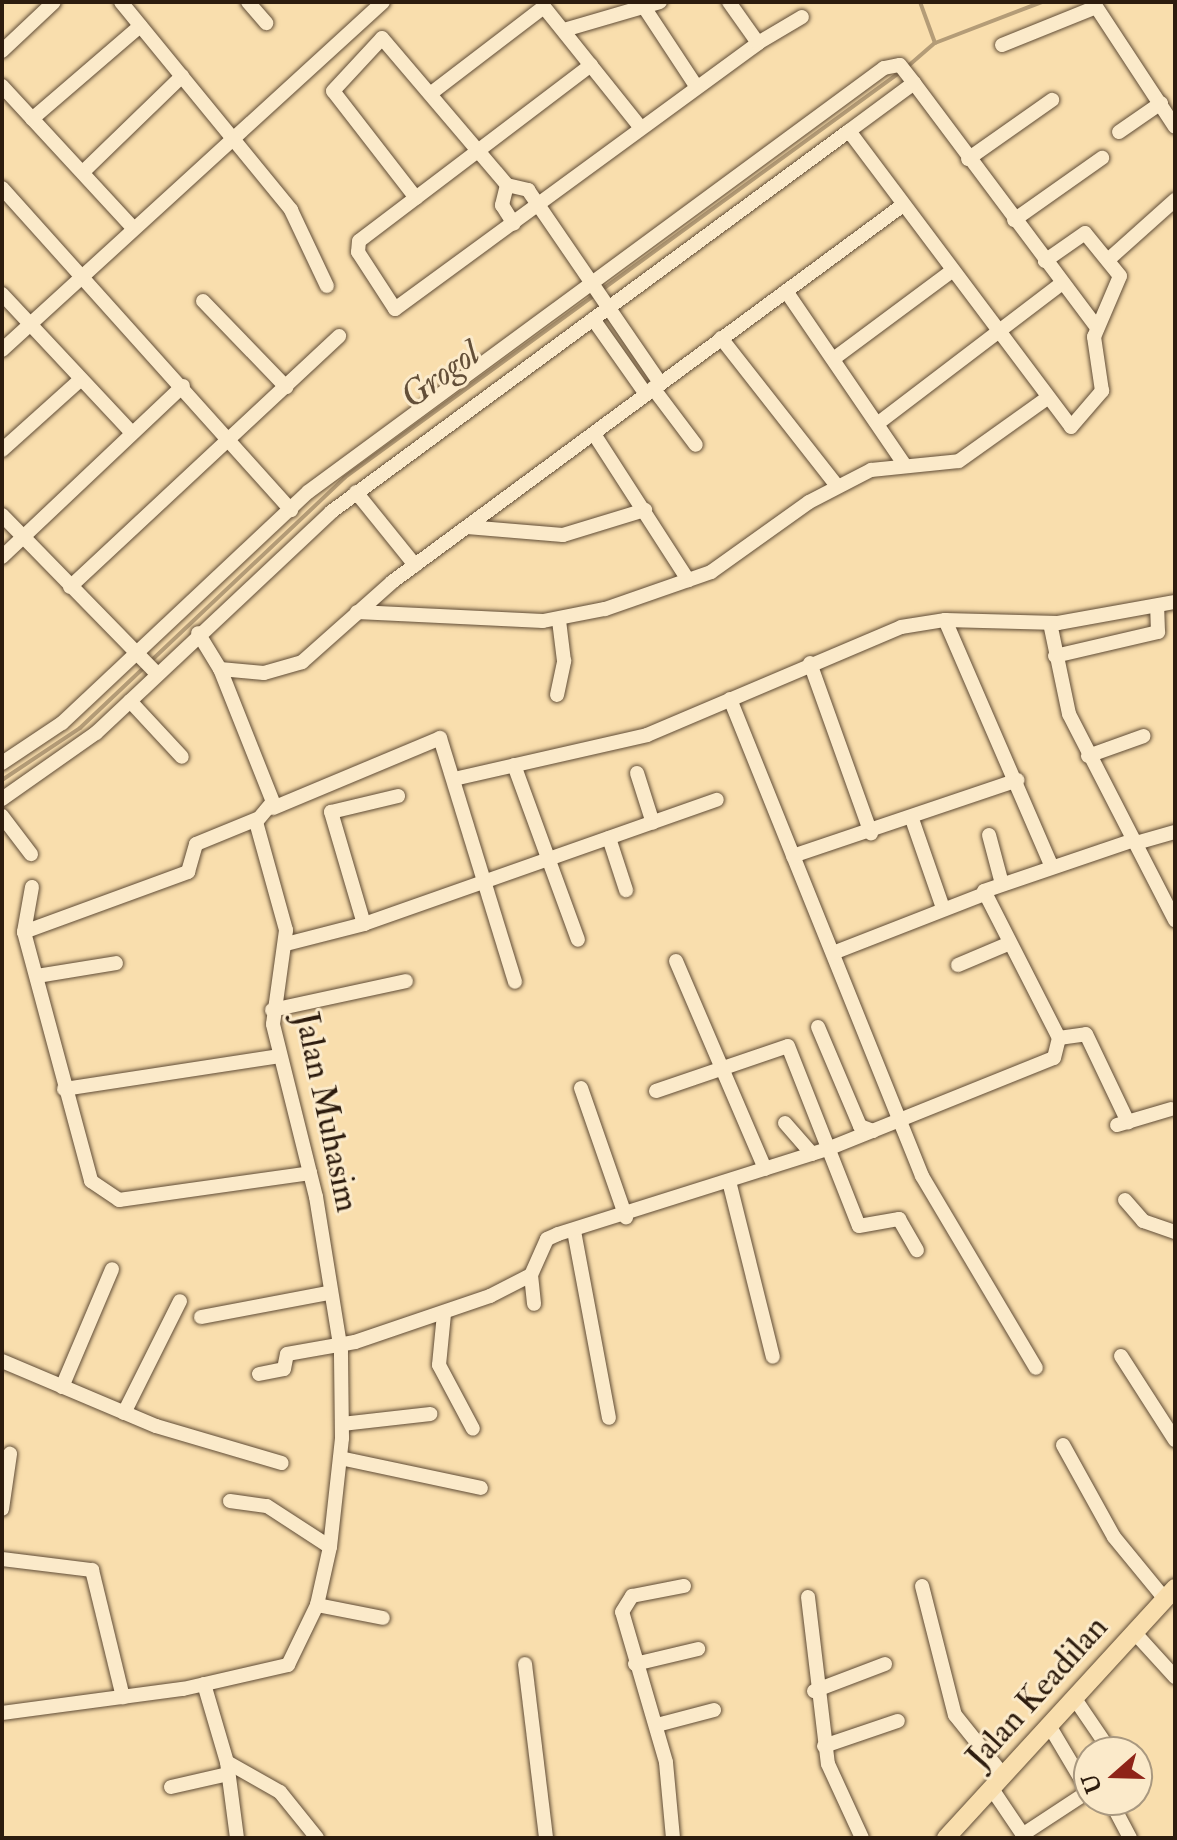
<!DOCTYPE html>
<html>
<head>
<meta charset="utf-8">
<style>
  body { margin:0 }
  #map { position:relative; width:1177px; height:1840px; overflow:hidden; background:#f9dead; font-family:"IM FELL Double Pica",serif }
  div>[style] { position:absolute }
  [style*='--x'] { left:calc(var(--x)*1px); top:calc(var(--y)*1px); width:calc(var(--w)*1px); rotate:calc(var(--a)*1deg) }
  .stream>* { height:4px; margin:-2px; padding:0 2px; transform-origin:2px; border-radius:2px; background:#b49c77 }
  .roads { filter:drop-shadow(0 0 2px #604c36) drop-shadow(0 0 2px #604c36) }
  .minor>* { height:14px; margin:-7px; padding:0 7px; transform-origin:7px; border-radius:7px; background:#fbeaca }
  .major>* { height:18px; margin:-9px; padding:0 9px; transform-origin:9px; border-radius:9px; background:#f9dead }
  span { translate:-50% -50%; white-space:nowrap; text-align:center; line-height:1.15; -webkit-text-stroke:6px #fbeaca; paint-order:stroke }
  .street-label { font-size:34px; color:#2d1c0e }
  .water-label { font-size:36px; color:#634f38; font-style:italic }
  .frame { position:absolute; inset:0; border:4px solid #2d1c0e; pointer-events:none }
  .north { position:absolute; left:1073px; top:1736px; width:80px; height:80px; box-sizing:border-box; background:#fbeaca; border:2px solid #a9987f; border-radius:50%; rotate:250deg; font-size:22px; font-weight:700; line-height:32px; text-align:center; color:#2d1c0e }
  .north::after { content:''; display:block; margin:auto; width:28px; height:36px; background:#8f2418; clip-path:polygon(50% 0,100% 100%,50% 72%,0 100%) }
</style>
</head>
<body>
<div id="map">
  <div class="stream">
    <div style="--x:935;--y:43;--w:115;--a:-21"></div>
    <div style="--x:2;--y:780;--w:94;--a:-33.7"></div>
    <div style="--x:80;--y:728;--w:364;--a:-43.4"></div>
    <div style="--x:344;--y:478;--w:697;--a:-36.13"></div>
    <div style="--x:907;--y:67;--w:37;--a:-41"></div>
    <div style="--x:935;--y:43;--w:44;--a:-110.1"></div>
  </div>
  <div class="roads">
    <div class="minor">
      <div style="--x:121;--y:2;--w:269;--a:50.7"></div>
      <div style="--x:291;--y:210;--w:84;--a:64.7"></div>
      <div style="--x:248;--y:2;--w:28;--a:49"></div>
      <div style="--x:1093;--y:2;--w:149;--a:56.7"></div>
      <div style="--x:644;--y:7;--w:95;--a:56.6"></div>
      <div style="--x:564;--y:30;--w:100;--a:-16.3"></div>
      <div style="--x:758;--y:43;--w:51;--a:-30.6"></div>
      <div style="--x:1002;--y:45;--w:101;--a:-22"></div>
      <div style="--x:2;--y:51;--w:71;--a:-43.3"></div>
      <div style="--x:591;--y:65;--w:291;--a:142.8"></div>
      <div style="--x:359;--y:241;--w:11;--a:95"></div>
      <div style="--x:358;--y:252;--w:68;--a:57"></div>
      <div style="--x:395;--y:309;--w:450;--a:-36.2"></div>
      <div style="--x:758;--y:43;--w:50;--a:-125.3"></div>
      <div style="--x:914;--y:83;--w:306;--a:53.2"></div>
      <div style="--x:2;--y:86;--w:192;--a:47.3"></div>
      <div style="--x:434;--y:91;--w:138;--a:-37.4"></div>
      <div style="--x:544;--y:7;--w:154;--a:51.3"></div>
      <div style="--x:32;--y:119;--w:143;--a:-40.7"></div>
      <div style="--x:1119;--y:132;--w:51;--a:-34.6"></div>
      <div style="--x:968;--y:159;--w:103;--a:-35.1"></div>
      <div style="--x:83;--y:172;--w:138;--a:-44.1"></div>
      <div style="--x:507;--y:185;--w:22;--a:13"></div>
      <div style="--x:528;--y:190;--w:234;--a:55.6"></div>
      <div style="--x:2;--y:188;--w:433;--a:48.1"></div>
      <div style="--x:416;--y:198;--w:135;--a:-127.8"></div>
      <div style="--x:333;--y:91;--w:72;--a:-47.2"></div>
      <div style="--x:382;--y:38;--w:193;--a:49.6"></div>
      <div style="--x:507;--y:185;--w:21;--a:104"></div>
      <div style="--x:502;--y:205;--w:22;--a:58"></div>
      <div style="--x:1014;--y:220;--w:108;--a:-35.2"></div>
      <div style="--x:1109;--y:259;--w:89;--a:-41.8"></div>
      <div style="--x:786;--y:291;--w:209;--a:55.7"></div>
      <div style="--x:2;--y:294;--w:190;--a:46.9"></div>
      <div style="--x:203;--y:301;--w:120;--a:46"></div>
      <div style="--x:593;--y:319;--w:92;--a:54.8"></div>
      <div style="--x:721;--y:338;--w:188;--a:51.9"></div>
      <div style="--x:2;--y:350;--w:516;--a:-42.41"></div>
      <div style="--x:836;--y:357;--w:144;--a:-36.6"></div>
      <div style="--x:653;--y:388;--w:71;--a:53"></div>
      <div style="--x:881;--y:421;--w:228;--a:-37.3"></div>
      <div style="--x:594;--y:434;--w:174;--a:57.2"></div>
      <div style="--x:2;--y:450;--w:106;--a:-41.9"></div>
      <div style="--x:356;--y:492;--w:94;--a:51.1"></div>
      <div style="--x:2;--y:515;--w:221;--a:45.7"></div>
      <div style="--x:467;--y:527;--w:96;--a:4.8"></div>
      <div style="--x:563;--y:535;--w:86;--a:-17"></div>
      <div style="--x:2;--y:557;--w:249;--a:-43.4"></div>
      <div style="--x:70;--y:587;--w:368;--a:-43"></div>
      <div style="--x:357;--y:612;--w:186;--a:2.8"></div>
      <div style="--x:543;--y:621;--w:63;--a:-11"></div>
      <div style="--x:605;--y:609;--w:112;--a:-19.2"></div>
      <div style="--x:711;--y:572;--w:120;--a:-35.5"></div>
      <div style="--x:809;--y:502;--w:70;--a:-27.3"></div>
      <div style="--x:871;--y:470;--w:88;--a:-5.8"></div>
      <div style="--x:959;--y:461;--w:107;--a:-35.5"></div>
      <div style="--x:945;--y:620;--w:267;--a:66.6"></div>
      <div style="--x:1050;--y:623;--w:93;--a:78.2"></div>
      <div style="--x:1069;--y:714;--w:232;--a:62.8"></div>
      <div style="--x:1055;--y:656;--w:106;--a:-13.1"></div>
      <div style="--x:1158;--y:632;--w:26;--a:-92"></div>
      <div style="--x:810;--y:663;--w:181;--a:70.3"></div>
      <div style="--x:220;--y:669;--w:44;--a:5.2"></div>
      <div style="--x:264;--y:673;--w:40;--a:-16"></div>
      <div style="--x:302;--y:662;--w:120;--a:-41.6"></div>
      <div style="--x:392;--y:582;--w:635;--a:-36.42"></div>
      <div style="--x:557;--y:695;--w:35;--a:-78"></div>
      <div style="--x:564;--y:661;--w:41;--a:-97"></div>
      <div style="--x:730;--y:699;--w:514;--a:68.07"></div>
      <div style="--x:922;--y:1176;--w:223;--a:59.3"></div>
      <div style="--x:130;--y:701;--w:76;--a:47.1"></div>
      <div style="--x:1088;--y:756;--w:59;--a:-19.7"></div>
      <div style="--x:2;--y:763;--w:72;--a:-33.7"></div>
      <div style="--x:62;--y:723;--w:337;--a:-43.2"></div>
      <div style="--x:308;--y:492;--w:715;--a:-36.36"></div>
      <div style="--x:884;--y:68;--w:16;--a:-11"></div>
      <div style="--x:900;--y:65;--w:23;--a:52"></div>
      <div style="--x:914;--y:83;--w:81;--a:143.6"></div>
      <div style="--x:514;--y:765;--w:186;--a:69.9"></div>
      <div style="--x:637;--y:773;--w:52;--a:72.3"></div>
      <div style="--x:454;--y:779;--w:198;--a:-12.8"></div>
      <div style="--x:647;--y:735;--w:276;--a:-23"></div>
      <div style="--x:901;--y:627;--w:45;--a:-9"></div>
      <div style="--x:945;--y:620;--w:113;--a:1.5"></div>
      <div style="--x:1058;--y:623;--w:119;--a:-10.2"></div>
      <div style="--x:2;--y:799;--w:115;--a:-35.1"></div>
      <div style="--x:96;--y:733;--w:323;--a:-43.2"></div>
      <div style="--x:331;--y:512;--w:643;--a:-36.34"></div>
      <div style="--x:849;--y:131;--w:370;--a:53.1"></div>
      <div style="--x:1071;--y:427;--w:48;--a:-49.3"></div>
      <div style="--x:1102;--y:391;--w:55;--a:-98.4"></div>
      <div style="--x:1094;--y:337;--w:66;--a:-66.9"></div>
      <div style="--x:1120;--y:276;--w:55;--a:-129.1"></div>
      <div style="--x:1085;--y:233;--w:49;--a:145"></div>
      <div style="--x:273;--y:808;--w:181;--a:-22.7"></div>
      <div style="--x:440;--y:738;--w:255;--a:72.9"></div>
      <div style="--x:2;--y:816;--w:48;--a:52.7"></div>
      <div style="--x:912;--y:819;--w:94;--a:70.8"></div>
      <div style="--x:989;--y:835;--w:47;--a:75.1"></div>
      <div style="--x:609;--y:838;--w:55;--a:71.9"></div>
      <div style="--x:1136;--y:843;--w:41;--a:-15.8"></div>
      <div style="--x:793;--y:856;--w:237;--a:-18.7"></div>
      <div style="--x:32;--y:887;--w:46;--a:100.1"></div>
      <div style="--x:24;--y:932;--w:258;--a:74.9"></div>
      <div style="--x:91;--y:1181;--w:34;--a:34"></div>
      <div style="--x:119;--y:1200;--w:193;--a:-8"></div>
      <div style="--x:364;--y:924;--w:117;--a:-106.4"></div>
      <div style="--x:331;--y:812;--w:69;--a:-13.4"></div>
      <div style="--x:24;--y:932;--w:175;--a:-20.1"></div>
      <div style="--x:188;--y:872;--w:29;--a:-74"></div>
      <div style="--x:196;--y:844;--w:66;--a:-22.3"></div>
      <div style="--x:286;--y:944;--w:81;--a:-14.4"></div>
      <div style="--x:364;--y:924;--w:374;--a:-19.4"></div>
      <div style="--x:833;--y:953;--w:162;--a:-21.3"></div>
      <div style="--x:676;--y:961;--w:226;--a:66.8"></div>
      <div style="--x:958;--y:965;--w:56;--a:-22.9"></div>
      <div style="--x:37;--y:976;--w:80;--a:-9.3"></div>
      <div style="--x:272;--y:1010;--w:137;--a:-12.2"></div>
      <div style="--x:818;--y:1027;--w:108;--a:67"></div>
      <div style="--x:860;--y:1126;--w:14;--a:21"></div>
      <div style="--x:1059;--y:1038;--w:27;--a:-8"></div>
      <div style="--x:1086;--y:1034;--w:98;--a:64.5"></div>
      <div style="--x:581;--y:1088;--w:137;--a:70.8"></div>
      <div style="--x:64;--y:1089;--w:218;--a:-8.7"></div>
      <div style="--x:656;--y:1091;--w:139;--a:-18.8"></div>
      <div style="--x:788;--y:1046;--w:193;--a:68.5"></div>
      <div style="--x:859;--y:1226;--w:41;--a:-9.9"></div>
      <div style="--x:899;--y:1219;--w:36;--a:60"></div>
      <div style="--x:785;--y:1123;--w:41;--a:48.9"></div>
      <div style="--x:1117;--y:1125;--w:56;--a:-16.5"></div>
      <div style="--x:729;--y:1181;--w:181;--a:76"></div>
      <div style="--x:1125;--y:1200;--w:28;--a:49"></div>
      <div style="--x:1143;--y:1221;--w:34;--a:19"></div>
      <div style="--x:574;--y:1231;--w:190;--a:79.4"></div>
      <div style="--x:531;--y:1275;--w:29;--a:84"></div>
      <div style="--x:444;--y:1314;--w:51;--a:95.6"></div>
      <div style="--x:439;--y:1365;--w:72;--a:62"></div>
      <div style="--x:201;--y:1317;--w:129;--a:-10.7"></div>
      <div style="--x:1121;--y:1356;--w:100;--a:57.3"></div>
      <div style="--x:2;--y:1361;--w:167;--a:22.9"></div>
      <div style="--x:156;--y:1426;--w:131;--a:16.4"></div>
      <div style="--x:259;--y:1374;--w:25;--a:-11"></div>
      <div style="--x:284;--y:1369;--w:15;--a:-79"></div>
      <div style="--x:287;--y:1354;--w:69;--a:-10"></div>
      <div style="--x:355;--y:1342;--w:143;--a:-18.8"></div>
      <div style="--x:490;--y:1296;--w:46;--a:-27.1"></div>
      <div style="--x:531;--y:1275;--w:39;--a:-66"></div>
      <div style="--x:547;--y:1239;--w:12;--a:-24"></div>
      <div style="--x:558;--y:1234;--w:285;--a:-17.5"></div>
      <div style="--x:830;--y:1148;--w:241;--a:-21.9"></div>
      <div style="--x:1054;--y:1058;--w:21;--a:-76"></div>
      <div style="--x:1059;--y:1038;--w:165;--a:-117"></div>
      <div style="--x:984;--y:891;--w:155;--a:-18.8"></div>
      <div style="--x:62;--y:1387;--w:128;--a:-67"></div>
      <div style="--x:124;--y:1413;--w:125;--a:-63.4"></div>
      <div style="--x:342;--y:1424;--w:89;--a:-6.5"></div>
      <div style="--x:1063;--y:1445;--w:105;--a:61"></div>
      <div style="--x:1114;--y:1537;--w:80;--a:50.6"></div>
      <div style="--x:340;--y:1458;--w:144;--a:12"></div>
      <div style="--x:230;--y:1501;--w:37;--a:8"></div>
      <div style="--x:267;--y:1506;--w:75;--a:33.1"></div>
      <div style="--x:2;--y:1509;--w:56;--a:-81.7"></div>
      <div style="--x:2;--y:1559;--w:91;--a:7"></div>
      <div style="--x:92;--y:1570;--w:131;--a:76.3"></div>
      <div style="--x:922;--y:1586;--w:133;--a:75.7"></div>
      <div style="--x:955;--y:1715;--w:78;--a:51.2"></div>
      <div style="--x:808;--y:1597;--w:168;--a:83.2"></div>
      <div style="--x:828;--y:1764;--w:81;--a:65.3"></div>
      <div style="--x:317;--y:1605;--w:67;--a:11.1"></div>
      <div style="--x:1134;--y:1632;--w:61;--a:47.7"></div>
      <div style="--x:525;--y:1664;--w:175;--a:83.1"></div>
      <div style="--x:635;--y:1664;--w:65;--a:-13.4"></div>
      <div style="--x:204;--y:1684;--w:81;--a:73.6"></div>
      <div style="--x:227;--y:1762;--w:61;--a:29.5"></div>
      <div style="--x:280;--y:1792;--w:59;--a:51.2"></div>
      <div style="--x:814;--y:1691;--w:76;--a:-20.8"></div>
      <div style="--x:1075;--y:1699;--w:64;--a:55.8"></div>
      <div style="--x:2;--y:1713;--w:183;--a:-7.6"></div>
      <div style="--x:183;--y:1689;--w:108;--a:-12.9"></div>
      <div style="--x:288;--y:1665;--w:67;--a:-64.2"></div>
      <div style="--x:317;--y:1605;--w:59;--a:-77.4"></div>
      <div style="--x:330;--y:1547;--w:110;--a:-83.7"></div>
      <div style="--x:342;--y:1438;--w:87;--a:-90.7"></div>
      <div style="--x:341;--y:1351;--w:156;--a:-99.2"></div>
      <div style="--x:316;--y:1197;--w:178;--a:-104"></div>
      <div style="--x:273;--y:1024;--w:95;--a:-82.1"></div>
      <div style="--x:286;--y:930;--w:112;--a:-105.5"></div>
      <div style="--x:256;--y:822;--w:26;--a:-50"></div>
      <div style="--x:273;--y:802;--w:143;--a:-111.7"></div>
      <div style="--x:220;--y:669;--w:42;--a:-121.4"></div>
      <div style="--x:657;--y:1725;--w:59;--a:-14.7"></div>
      <div style="--x:1050;--y:1727;--w:74;--a:59.3"></div>
      <div style="--x:824;--y:1746;--w:78;--a:-18.7"></div>
      <div style="--x:227;--y:1762;--w:77;--a:82.5"></div>
      <div style="--x:171;--y:1787;--w:58;--a:-12.8"></div>
      <div style="--x:992;--y:1789;--w:59;--a:56"></div>
      <div style="--x:1110;--y:1800;--w:43;--a:62.2"></div>
      <div style="--x:1022;--y:1835;--w:80;--a:-33.3"></div>
      <div style="--x:673;--y:1838;--w:76;--a:-95.3"></div>
      <div style="--x:666;--y:1762;--w:156;--a:-106.3"></div>
      <div style="--x:622;--y:1612;--w:19;--a:-58"></div>
      <div style="--x:632;--y:1596;--w:53;--a:-10.9"></div>
    </div>
    <div class="major">
      <div style="--x:946;--y:1838;--w:339;--a:-47.5"></div>
    </div>
  </div>
  <div class="street-label">
    <span style="left:327px;top:1112px;rotate:78deg">Jalan Muhasim</span>
    <span style="left:1037px;top:1692px;rotate:-48deg">Jalan Keadilan</span>
  </div>
  <div class="water-label">
    <span style="left:440px;top:375px;rotate:-36deg">Grogol</span>
  </div>
  <div class="frame"></div>
  <div class="north">U</div>
</div>
</body>
</html>
